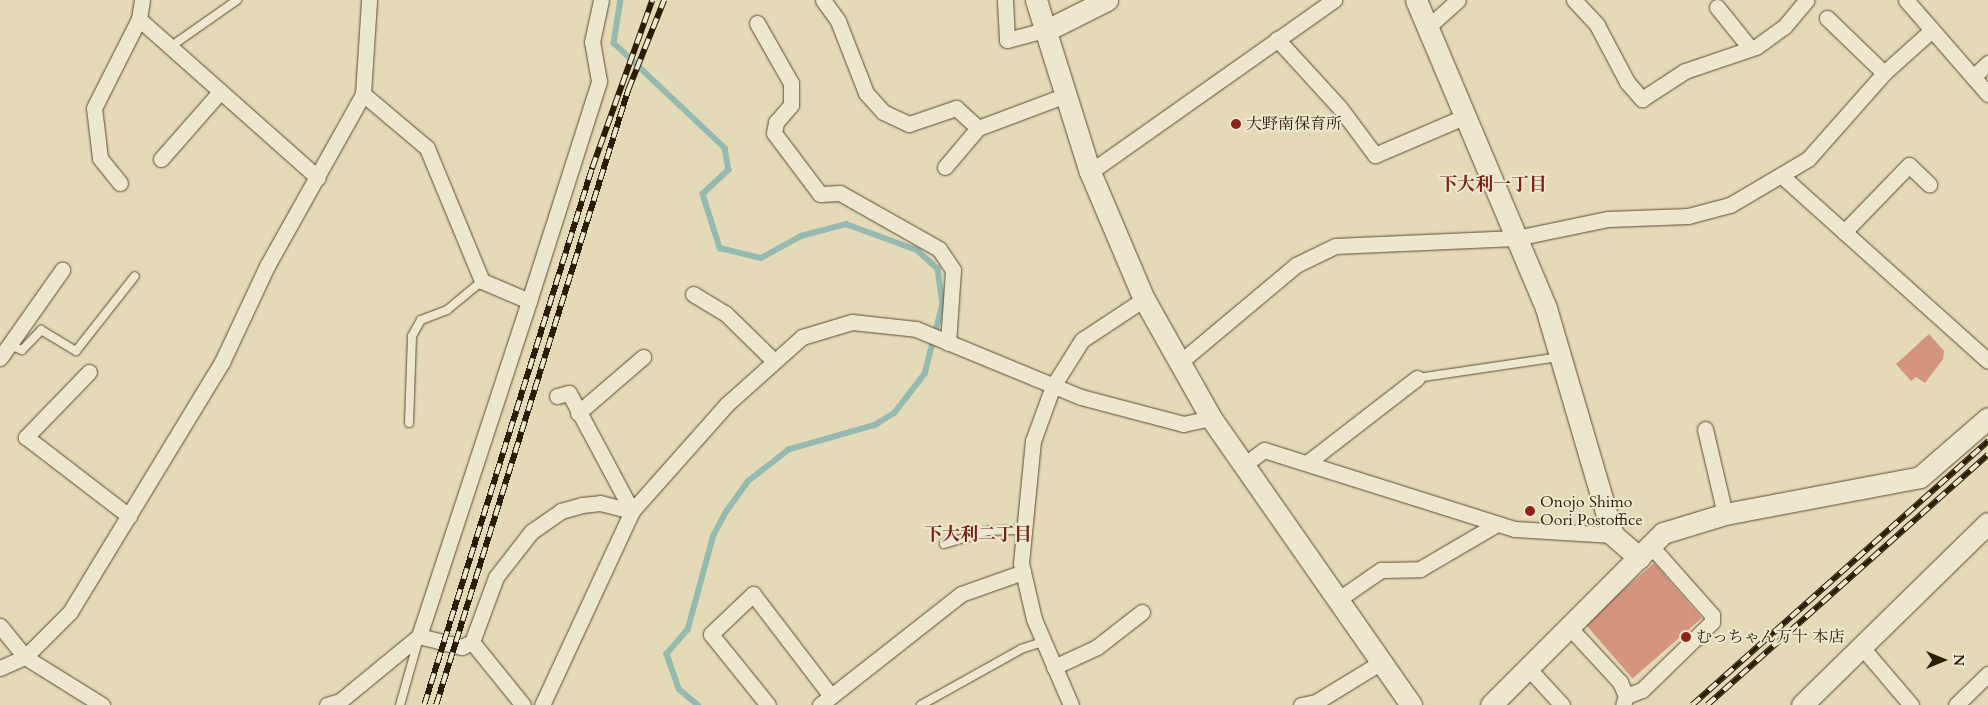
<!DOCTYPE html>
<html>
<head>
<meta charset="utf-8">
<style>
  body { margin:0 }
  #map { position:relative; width:1988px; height:705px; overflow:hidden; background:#e4dab7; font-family:Cardo,"Noto Serif JP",serif }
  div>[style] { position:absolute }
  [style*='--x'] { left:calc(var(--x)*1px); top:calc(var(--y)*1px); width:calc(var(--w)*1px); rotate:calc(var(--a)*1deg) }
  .stream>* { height:5.5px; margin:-2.75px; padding:0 2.75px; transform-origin:2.75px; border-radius:2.75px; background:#95bab1 }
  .building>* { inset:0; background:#d4947d; transform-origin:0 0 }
  .roads { filter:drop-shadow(0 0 1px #5c4b30) drop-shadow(0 0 1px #5c4b30) }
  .lane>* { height:8px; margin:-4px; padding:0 4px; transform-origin:4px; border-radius:4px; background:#ede7d0 }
  .street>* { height:15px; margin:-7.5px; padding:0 7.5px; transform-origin:7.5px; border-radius:7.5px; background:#ede7d0 }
  .secondary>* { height:21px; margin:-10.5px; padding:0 10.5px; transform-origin:10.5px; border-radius:10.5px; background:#ede7d0 }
  .rail>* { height:5.5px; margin-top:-2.75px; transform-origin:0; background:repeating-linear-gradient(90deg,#ede7d0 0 11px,#2e1b03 0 22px); box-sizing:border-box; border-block:1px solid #2e1b03 }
  .dots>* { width:14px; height:14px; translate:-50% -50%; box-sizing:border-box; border:2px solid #ede7d0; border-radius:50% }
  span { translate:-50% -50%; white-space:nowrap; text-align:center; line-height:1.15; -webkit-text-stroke:4px #ede7d0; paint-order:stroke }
  .poi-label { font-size:16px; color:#2e1b03 }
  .left { translate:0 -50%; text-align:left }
  .neighbourhood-label { font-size:18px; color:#7a1f14; font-weight:700 }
  .north { position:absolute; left:1918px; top:635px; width:50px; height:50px; -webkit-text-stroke:4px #ede7d0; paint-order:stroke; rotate:90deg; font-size:14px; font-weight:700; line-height:20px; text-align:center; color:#2e1b03 }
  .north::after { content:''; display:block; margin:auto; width:18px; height:22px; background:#2e1b03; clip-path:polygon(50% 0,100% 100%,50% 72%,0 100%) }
</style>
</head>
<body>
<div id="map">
  <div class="stream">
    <div style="--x:621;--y:0;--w:44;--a:99.2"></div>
    <div style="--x:614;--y:43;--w:153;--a:43.4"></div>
    <div style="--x:725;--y:148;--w:22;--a:80"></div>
    <div style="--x:729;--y:170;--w:35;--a:137"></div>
    <div style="--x:703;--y:194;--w:57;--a:72.5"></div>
    <div style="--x:720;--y:248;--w:42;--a:13.7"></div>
    <div style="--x:761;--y:258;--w:46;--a:-28.8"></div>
    <div style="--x:801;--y:236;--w:47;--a:-14.9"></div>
    <div style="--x:846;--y:224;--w:76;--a:20.1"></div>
    <div style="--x:917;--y:250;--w:28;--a:42"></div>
    <div style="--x:938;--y:269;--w:35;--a:82"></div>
    <div style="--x:943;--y:304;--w:72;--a:104.4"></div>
    <div style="--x:925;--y:374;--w:49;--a:127.6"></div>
    <div style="--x:895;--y:413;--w:22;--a:148"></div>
    <div style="--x:876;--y:425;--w:91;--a:164"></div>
    <div style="--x:789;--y:450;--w:51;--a:142.2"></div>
    <div style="--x:749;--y:481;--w:37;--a:126"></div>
    <div style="--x:727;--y:511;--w:27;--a:118"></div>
    <div style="--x:714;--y:535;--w:98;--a:105.3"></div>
    <div style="--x:688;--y:630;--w:32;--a:131"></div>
    <div style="--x:667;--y:654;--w:37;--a:71"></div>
    <div style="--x:679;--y:689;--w:25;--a:40"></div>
  </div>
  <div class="building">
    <div style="clip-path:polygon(1929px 334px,1944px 351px,1943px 359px,1925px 383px,1916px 377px,1911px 381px,1896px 364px)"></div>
    <div style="left:1654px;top:563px;width:73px;height:92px;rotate:49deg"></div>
  </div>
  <div class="roads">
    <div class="lane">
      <div style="--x:170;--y:47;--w:82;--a:-35"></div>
      <div style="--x:10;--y:345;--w:13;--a:23"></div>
      <div style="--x:22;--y:350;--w:28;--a:-46"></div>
      <div style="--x:41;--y:330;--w:41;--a:31"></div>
      <div style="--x:76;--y:351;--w:95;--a:-51.8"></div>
      <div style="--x:1417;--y:378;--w:144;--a:-8.4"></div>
      <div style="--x:409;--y:423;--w:87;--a:-88"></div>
      <div style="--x:412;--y:336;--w:18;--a:-61"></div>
      <div style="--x:421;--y:320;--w:28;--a:-21"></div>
      <div style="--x:447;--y:310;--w:45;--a:-39.6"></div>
      <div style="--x:944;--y:544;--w:46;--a:-16.5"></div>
      <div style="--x:988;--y:531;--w:35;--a:-2"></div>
      <div style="--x:400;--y:705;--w:70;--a:-74.2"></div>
      <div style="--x:921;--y:705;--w:115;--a:-29.2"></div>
      <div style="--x:1021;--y:649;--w:23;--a:-18"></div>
    </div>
    <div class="street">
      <div style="--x:823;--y:0;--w:26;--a:54"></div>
      <div style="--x:838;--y:21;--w:77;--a:68.7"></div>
      <div style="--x:866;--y:93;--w:25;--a:48"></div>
      <div style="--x:883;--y:112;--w:29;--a:25"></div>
      <div style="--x:909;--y:124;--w:50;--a:-18.8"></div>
      <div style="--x:956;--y:108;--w:30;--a:42"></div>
      <div style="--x:1005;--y:0;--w:40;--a:87.1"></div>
      <div style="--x:1007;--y:40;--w:43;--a:-14.7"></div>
      <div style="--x:1574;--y:0;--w:34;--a:47"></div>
      <div style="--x:1597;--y:25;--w:64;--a:62.2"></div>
      <div style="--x:1627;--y:82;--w:23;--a:49"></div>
      <div style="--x:1642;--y:99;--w:51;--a:-33.1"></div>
      <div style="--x:1685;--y:71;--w:75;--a:-18.7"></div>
      <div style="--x:1756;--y:47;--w:34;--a:-36"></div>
      <div style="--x:1784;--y:27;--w:35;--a:-50"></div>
      <div style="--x:1906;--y:0;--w:125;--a:48.9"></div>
      <div style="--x:1717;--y:7;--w:53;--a:51.2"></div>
      <div style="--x:1827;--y:18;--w:79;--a:44"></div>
      <div style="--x:139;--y:19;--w:239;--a:41.6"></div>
      <div style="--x:757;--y:23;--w:69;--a:60.5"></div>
      <div style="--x:791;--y:83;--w:22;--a:90"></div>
      <div style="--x:791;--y:105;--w:23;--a:131"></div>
      <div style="--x:776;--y:122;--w:11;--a:100"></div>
      <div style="--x:774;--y:133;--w:76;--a:53"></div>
      <div style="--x:820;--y:194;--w:20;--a:-3"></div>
      <div style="--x:840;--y:193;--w:114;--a:29.5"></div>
      <div style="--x:939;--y:249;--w:25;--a:56"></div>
      <div style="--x:953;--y:270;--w:73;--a:93.9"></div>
      <div style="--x:1428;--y:27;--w:40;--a:-42"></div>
      <div style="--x:1277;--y:39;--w:93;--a:47.6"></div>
      <div style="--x:1340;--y:108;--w:59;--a:53.3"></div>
      <div style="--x:1375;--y:155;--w:99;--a:-23.2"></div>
      <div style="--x:1973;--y:77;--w:21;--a:-43"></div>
      <div style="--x:161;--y:159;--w:88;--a:-48.7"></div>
      <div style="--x:945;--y:167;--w:51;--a:-49.8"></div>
      <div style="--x:978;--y:128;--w:94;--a:-20.6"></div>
      <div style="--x:1090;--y:172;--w:299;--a:-35.2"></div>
      <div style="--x:1783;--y:177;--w:275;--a:41.9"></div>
      <div style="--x:120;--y:183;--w:32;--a:-129"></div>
      <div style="--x:100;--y:158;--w:50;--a:-96.8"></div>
      <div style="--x:94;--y:108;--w:100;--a:-63.2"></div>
      <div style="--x:139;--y:19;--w:19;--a:-81"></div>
      <div style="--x:1844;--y:232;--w:93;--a:-45.9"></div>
      <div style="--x:1909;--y:165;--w:28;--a:44"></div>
      <div style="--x:693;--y:294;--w:37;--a:31"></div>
      <div style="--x:725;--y:313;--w:67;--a:44.4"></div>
      <div style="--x:529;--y:301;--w:231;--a:-72.3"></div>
      <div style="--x:599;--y:81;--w:40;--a:-100"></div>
      <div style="--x:592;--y:42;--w:43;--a:-77.9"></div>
      <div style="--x:0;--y:358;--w:108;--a:-54.8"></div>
      <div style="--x:1179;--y:363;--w:153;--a:-39.9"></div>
      <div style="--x:1296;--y:265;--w:43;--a:-26"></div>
      <div style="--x:1335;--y:246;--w:181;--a:-2.5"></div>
      <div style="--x:1516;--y:238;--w:94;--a:-11.7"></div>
      <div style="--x:1608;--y:219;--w:80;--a:-2.1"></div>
      <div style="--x:1688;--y:216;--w:43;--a:-14.7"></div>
      <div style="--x:1730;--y:205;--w:91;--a:-30.5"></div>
      <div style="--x:1808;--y:159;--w:115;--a:-48.5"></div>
      <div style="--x:1884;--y:73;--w:64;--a:-41.9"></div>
      <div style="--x:89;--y:372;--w:91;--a:134.1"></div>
      <div style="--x:26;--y:437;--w:130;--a:37.5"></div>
      <div style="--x:557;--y:396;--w:12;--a:-14"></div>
      <div style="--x:569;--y:393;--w:134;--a:61.9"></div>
      <div style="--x:578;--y:413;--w:86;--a:-40.7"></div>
      <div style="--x:1705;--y:429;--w:87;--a:76.8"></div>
      <div style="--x:1307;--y:463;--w:139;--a:-37.7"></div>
      <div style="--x:1244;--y:465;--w:25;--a:-37"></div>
      <div style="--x:1264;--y:450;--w:263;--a:17.5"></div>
      <div style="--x:1515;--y:529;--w:98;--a:3.5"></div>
      <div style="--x:1336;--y:601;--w:55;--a:-34.6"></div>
      <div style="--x:1381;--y:570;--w:39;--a:-1"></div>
      <div style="--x:1420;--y:569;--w:89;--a:-30.3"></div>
      <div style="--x:0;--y:626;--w:40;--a:51"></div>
      <div style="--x:25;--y:657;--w:91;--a:31.9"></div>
      <div style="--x:1570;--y:628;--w:74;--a:47.2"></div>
      <div style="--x:1620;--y:682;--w:15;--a:67"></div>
      <div style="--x:1626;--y:696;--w:9;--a:108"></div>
      <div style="--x:419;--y:636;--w:44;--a:14.3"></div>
      <div style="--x:462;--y:647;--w:11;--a:-27"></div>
      <div style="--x:472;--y:642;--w:81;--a:51"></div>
      <div style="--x:472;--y:642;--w:69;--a:-69.7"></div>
      <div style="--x:496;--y:577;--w:57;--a:-52.1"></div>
      <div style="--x:531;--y:532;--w:37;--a:-35"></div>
      <div style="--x:561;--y:511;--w:22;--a:-16"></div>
      <div style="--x:582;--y:505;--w:18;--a:-6"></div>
      <div style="--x:600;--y:503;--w:33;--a:14"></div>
      <div style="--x:1860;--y:645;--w:79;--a:49.6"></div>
      <div style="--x:1054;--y:667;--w:47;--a:-24.9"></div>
      <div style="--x:1097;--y:647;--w:57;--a:-37.9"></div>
      <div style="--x:0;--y:668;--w:27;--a:-24"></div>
      <div style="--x:25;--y:657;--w:64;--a:-45"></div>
      <div style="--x:70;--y:612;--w:293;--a:-58.7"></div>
      <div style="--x:222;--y:362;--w:106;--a:-64.9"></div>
      <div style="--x:267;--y:266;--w:197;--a:-60.8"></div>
      <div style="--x:363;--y:94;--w:94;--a:-86.3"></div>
      <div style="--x:1529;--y:669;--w:49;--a:47.5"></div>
      <div style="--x:1626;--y:696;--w:17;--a:-21"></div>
      <div style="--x:1642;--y:690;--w:98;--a:-44.2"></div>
      <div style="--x:1712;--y:622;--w:7;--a:-90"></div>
      <div style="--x:1712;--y:615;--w:92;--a:-131.5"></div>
      <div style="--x:327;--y:705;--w:14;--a:-17"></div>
      <div style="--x:340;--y:701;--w:102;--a:-39.4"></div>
      <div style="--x:419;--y:636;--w:353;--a:-71.8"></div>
      <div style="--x:529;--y:301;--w:51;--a:-156.9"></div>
      <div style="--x:482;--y:281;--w:144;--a:-112.5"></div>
      <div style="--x:427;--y:148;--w:84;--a:-139.8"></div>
      <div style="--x:542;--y:705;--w:214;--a:-65.1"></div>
      <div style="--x:632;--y:511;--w:142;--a:-48.4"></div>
      <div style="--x:726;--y:405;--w:102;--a:-41.8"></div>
      <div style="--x:802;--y:337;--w:52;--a:-16.7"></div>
      <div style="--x:852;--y:322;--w:64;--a:6.2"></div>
      <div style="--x:916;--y:329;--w:178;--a:22.4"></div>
      <div style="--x:1081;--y:397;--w:106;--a:14.8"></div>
      <div style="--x:1183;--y:424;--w:29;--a:-12"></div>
      <div style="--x:768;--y:705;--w:91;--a:-128.8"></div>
      <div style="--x:711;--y:634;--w:58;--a:-43.6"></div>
      <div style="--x:753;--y:594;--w:128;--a:52.6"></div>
      <div style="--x:820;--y:705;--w:179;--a:-38.2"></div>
      <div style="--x:961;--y:594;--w:66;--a:-19.5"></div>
      <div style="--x:1071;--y:705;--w:94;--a:-113.3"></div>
      <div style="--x:1034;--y:619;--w:57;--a:-103.1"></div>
      <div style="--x:1021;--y:563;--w:123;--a:-84.4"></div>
      <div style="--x:1033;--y:441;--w:59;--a:-70"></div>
      <div style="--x:1053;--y:386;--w:54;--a:-57.8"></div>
      <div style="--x:1082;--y:340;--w:74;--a:-33.5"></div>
      <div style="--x:1301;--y:705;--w:15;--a:-11"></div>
      <div style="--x:1316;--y:702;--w:75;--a:-31.4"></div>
      <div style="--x:1956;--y:705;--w:45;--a:-44.1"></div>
    </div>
    <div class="secondary">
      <div style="--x:1036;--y:0;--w:180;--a:72.6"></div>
      <div style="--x:1090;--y:172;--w:138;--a:67"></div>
      <div style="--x:1144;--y:299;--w:137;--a:60.6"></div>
      <div style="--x:1211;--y:418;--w:350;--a:55.1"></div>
      <div style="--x:1416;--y:0;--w:334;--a:67.1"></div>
      <div style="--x:1546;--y:308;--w:237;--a:73.6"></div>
      <div style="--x:1613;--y:535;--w:35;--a:41"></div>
      <div style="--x:1049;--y:29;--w:65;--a:-26.6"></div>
      <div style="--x:1491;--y:705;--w:243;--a:-45"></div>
      <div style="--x:1663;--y:533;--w:65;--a:-17"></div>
      <div style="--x:1725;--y:514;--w:198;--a:-10.7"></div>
      <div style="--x:1920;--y:477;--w:90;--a:-40.9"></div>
      <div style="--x:1802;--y:705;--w:260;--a:-44.4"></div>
    </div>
  </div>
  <div class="rail">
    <div style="--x:424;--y:705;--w:563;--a:-72.63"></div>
    <div style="--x:592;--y:168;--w:178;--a:-70.3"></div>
    <div style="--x:436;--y:705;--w:644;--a:-72.66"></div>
    <div style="--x:628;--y:90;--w:97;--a:-68.2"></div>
    <div style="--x:1692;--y:705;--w:397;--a:-41.7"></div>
    <div style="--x:1707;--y:705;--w:376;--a:-41.7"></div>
  </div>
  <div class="dots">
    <div style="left:1236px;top:124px;background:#8f2418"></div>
    <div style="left:1530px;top:511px;background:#8f2418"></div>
    <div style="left:1686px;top:637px;background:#8f2418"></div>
  </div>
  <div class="poi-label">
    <span class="left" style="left:1246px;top:124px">大野南保育所</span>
    <span class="left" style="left:1540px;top:511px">Onojo Shimo<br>Oori Postoffice</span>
    <span class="left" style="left:1696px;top:637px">むっちゃん万十 本店</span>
  </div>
  <div class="neighbourhood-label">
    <span style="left:1493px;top:185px">下大利一丁目</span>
    <span style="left:978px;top:535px">下大利二丁目</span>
  </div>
  <div class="north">N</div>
</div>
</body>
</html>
